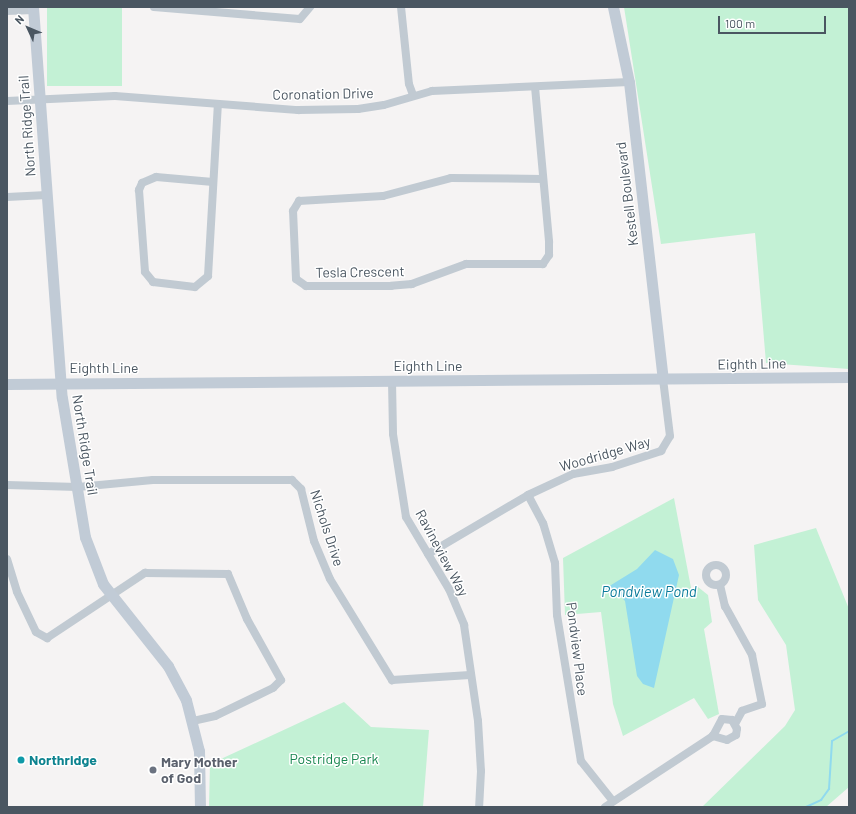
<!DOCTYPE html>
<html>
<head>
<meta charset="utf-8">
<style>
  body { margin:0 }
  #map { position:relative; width:856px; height:814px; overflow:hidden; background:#f5f3f3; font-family:Barlow,sans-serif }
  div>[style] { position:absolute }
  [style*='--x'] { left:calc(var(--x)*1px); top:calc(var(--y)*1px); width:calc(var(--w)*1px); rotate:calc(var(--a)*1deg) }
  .green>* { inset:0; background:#c3f1d5; transform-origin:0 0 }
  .water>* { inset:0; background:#90daee }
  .stream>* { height:2px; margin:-1px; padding:0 1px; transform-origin:1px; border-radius:1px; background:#90daee }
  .street>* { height:8px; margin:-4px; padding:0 4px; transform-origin:4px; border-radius:4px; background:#c1cad2 }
  .street>.ring { margin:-4px; padding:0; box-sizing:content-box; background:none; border:8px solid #c1cad2; border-radius:50% }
  .secondary>* { height:11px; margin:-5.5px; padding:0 5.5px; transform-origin:5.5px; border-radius:5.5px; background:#c1cbd6 }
  .dots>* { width:11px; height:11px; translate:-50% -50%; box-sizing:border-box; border:2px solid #fff; border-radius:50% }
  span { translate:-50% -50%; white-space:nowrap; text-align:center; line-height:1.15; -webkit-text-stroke:3px #fff; paint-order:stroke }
  .street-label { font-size:14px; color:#4a5661 }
  .park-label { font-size:14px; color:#17864f }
  .culture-label { font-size:14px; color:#0d838f; font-weight:700 }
  .left { translate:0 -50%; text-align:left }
  .worship-label { font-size:14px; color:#5b616d; font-weight:700 }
  .water-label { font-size:15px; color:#0c7c9b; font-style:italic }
  .frame { position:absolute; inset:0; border:8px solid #4a5661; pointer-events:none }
  .north { position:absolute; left:8px; top:8px; width:40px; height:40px; -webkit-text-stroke:3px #fff; paint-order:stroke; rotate:314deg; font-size:11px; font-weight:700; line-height:16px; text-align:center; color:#4a5661 }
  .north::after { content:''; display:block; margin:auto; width:14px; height:18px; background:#4a5661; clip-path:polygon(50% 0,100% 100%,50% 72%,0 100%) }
  .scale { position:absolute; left:718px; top:16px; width:108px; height:18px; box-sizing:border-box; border:2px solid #4a5661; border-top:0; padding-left:5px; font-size:12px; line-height:14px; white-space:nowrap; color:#4a5661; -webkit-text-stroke:3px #fff; paint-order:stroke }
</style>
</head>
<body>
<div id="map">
  <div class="green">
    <div style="left:47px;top:7px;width:75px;height:79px"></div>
    <div style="clip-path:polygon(624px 7px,849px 7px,849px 369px,766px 363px,755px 233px,661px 244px)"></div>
    <div style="clip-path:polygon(674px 498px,692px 593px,698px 587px,708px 595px,712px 622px,704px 629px,719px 714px,708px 719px,694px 698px,623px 736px,613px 704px,601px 612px,565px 615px,563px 558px)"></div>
    <div style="clip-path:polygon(816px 528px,849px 609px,849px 787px,826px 807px,702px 807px,785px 726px,795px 710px,786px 645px,758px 600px,754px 545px)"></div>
    <div style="clip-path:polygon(344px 702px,371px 727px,429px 730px,423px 807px,209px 807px,210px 764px)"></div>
  </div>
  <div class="water">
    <div style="clip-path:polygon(655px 550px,673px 559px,679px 575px,654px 688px,643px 684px,637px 676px,625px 601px,616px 591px,603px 590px,637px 569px)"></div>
  </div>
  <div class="stream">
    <div style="--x:806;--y:807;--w:17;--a:-25"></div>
    <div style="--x:821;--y:800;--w:14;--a:-54"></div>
    <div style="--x:829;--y:789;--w:48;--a:-86.4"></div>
    <div style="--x:832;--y:741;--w:20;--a:-30"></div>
  </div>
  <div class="street">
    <div style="--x:154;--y:7;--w:146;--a:4.7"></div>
    <div style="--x:300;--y:19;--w:16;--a:-50"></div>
    <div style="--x:401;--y:7;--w:77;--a:84.1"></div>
    <div style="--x:409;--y:84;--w:12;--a:70"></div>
    <div style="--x:7;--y:11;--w:26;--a:-2"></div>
    <div style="--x:535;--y:87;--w:156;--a:84.8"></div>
    <div style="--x:549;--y:242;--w:13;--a:90"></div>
    <div style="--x:549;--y:255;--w:11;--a:124"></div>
    <div style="--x:543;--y:264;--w:77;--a:180"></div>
    <div style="--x:466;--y:264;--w:58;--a:159.7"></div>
    <div style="--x:412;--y:284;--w:21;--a:175"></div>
    <div style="--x:391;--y:286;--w:85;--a:180"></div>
    <div style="--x:306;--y:286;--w:12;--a:-145"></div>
    <div style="--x:296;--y:279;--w:68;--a:-92.5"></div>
    <div style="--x:293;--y:211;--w:12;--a:-59"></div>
    <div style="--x:299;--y:201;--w:84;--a:-3.4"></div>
    <div style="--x:383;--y:196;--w:70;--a:-14.8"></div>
    <div style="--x:451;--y:178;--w:92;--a:0.6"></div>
    <div style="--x:7;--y:101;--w:108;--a:-2.7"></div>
    <div style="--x:115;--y:96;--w:184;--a:4.4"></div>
    <div style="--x:298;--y:110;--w:60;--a:-1"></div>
    <div style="--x:358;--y:109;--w:26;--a:-9"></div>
    <div style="--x:384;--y:105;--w:50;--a:-16.3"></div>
    <div style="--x:432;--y:91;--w:197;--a:-2.6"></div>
    <div style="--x:213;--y:182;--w:57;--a:-175"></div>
    <div style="--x:156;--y:177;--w:15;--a:157"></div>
    <div style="--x:142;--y:183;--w:8;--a:113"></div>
    <div style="--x:139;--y:190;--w:82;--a:85.8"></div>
    <div style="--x:145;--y:272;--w:13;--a:51"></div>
    <div style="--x:153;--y:282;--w:42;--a:6.8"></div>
    <div style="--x:195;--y:287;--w:17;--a:-40"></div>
    <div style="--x:208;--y:276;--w:172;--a:-86.7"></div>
    <div style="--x:7;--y:197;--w:40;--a:-2.9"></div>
    <div style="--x:392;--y:381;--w:53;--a:88.9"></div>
    <div style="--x:393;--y:434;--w:84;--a:81.1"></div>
    <div style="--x:406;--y:517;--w:84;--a:59.2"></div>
    <div style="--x:449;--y:589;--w:39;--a:67"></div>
    <div style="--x:464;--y:625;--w:97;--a:81.7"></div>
    <div style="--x:478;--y:721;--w:50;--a:86.6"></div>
    <div style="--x:481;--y:771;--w:36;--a:93"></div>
    <div style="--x:7;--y:485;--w:71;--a:1.6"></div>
    <div style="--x:78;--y:487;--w:75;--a:-5.3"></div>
    <div style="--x:153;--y:480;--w:139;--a:0"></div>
    <div style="--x:292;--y:480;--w:13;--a:45"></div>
    <div style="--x:301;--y:489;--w:54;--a:76"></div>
    <div style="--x:314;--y:541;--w:41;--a:67.2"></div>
    <div style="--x:330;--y:579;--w:119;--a:58.5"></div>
    <div style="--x:392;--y:680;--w:78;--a:-3.7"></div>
    <div style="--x:528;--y:495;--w:32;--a:62"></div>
    <div style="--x:543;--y:523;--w:42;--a:73.3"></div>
    <div style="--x:555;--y:563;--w:52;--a:87.8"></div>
    <div style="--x:557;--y:615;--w:148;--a:80.7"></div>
    <div style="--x:581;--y:761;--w:50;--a:51.5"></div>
    <div style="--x:428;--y:554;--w:116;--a:-30.5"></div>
    <div style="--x:528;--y:495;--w:50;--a:-25"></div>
    <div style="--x:573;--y:474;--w:40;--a:-10"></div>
    <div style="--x:612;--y:467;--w:52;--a:-18.1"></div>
    <div style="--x:661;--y:451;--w:17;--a:-59"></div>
    <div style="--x:670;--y:436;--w:57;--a:-97"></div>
    <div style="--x:7;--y:559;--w:34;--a:73"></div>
    <div style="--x:17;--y:592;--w:44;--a:64.6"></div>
    <div style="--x:36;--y:632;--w:13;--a:29"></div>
    <div style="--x:47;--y:638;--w:118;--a:-33.6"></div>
    <div style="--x:145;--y:573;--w:83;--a:0.7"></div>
    <div style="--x:228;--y:574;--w:49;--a:67.1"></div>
    <div style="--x:247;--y:619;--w:70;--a:60.9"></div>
    <div style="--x:281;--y:680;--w:11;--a:135"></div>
    <div style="--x:273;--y:688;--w:64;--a:154.2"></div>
    <div style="--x:215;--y:716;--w:22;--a:167"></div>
    <div class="ring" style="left:706px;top:565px;width:12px;height:12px"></div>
    <div style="--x:720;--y:585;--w:22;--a:77"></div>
    <div style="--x:725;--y:606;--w:56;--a:61.1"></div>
    <div style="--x:752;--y:655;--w:50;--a:78.5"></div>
    <div style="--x:762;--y:704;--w:21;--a:161"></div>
    <div style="--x:742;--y:711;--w:15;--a:118"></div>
    <div style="--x:605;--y:807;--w:129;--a:-33.3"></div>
    <div style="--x:713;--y:736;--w:19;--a:-62"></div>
    <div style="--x:722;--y:719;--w:10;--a:6"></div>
    <div style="--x:732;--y:720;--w:10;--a:61"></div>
    <div style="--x:737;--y:729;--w:6;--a:99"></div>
    <div style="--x:736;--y:735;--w:10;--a:151"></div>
    <div style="--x:727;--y:740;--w:15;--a:-164"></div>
  </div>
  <div class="secondary">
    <div style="--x:33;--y:7;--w:392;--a:85.8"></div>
    <div style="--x:62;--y:398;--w:141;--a:80.6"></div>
    <div style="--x:85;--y:537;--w:50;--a:69"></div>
    <div style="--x:103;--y:584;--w:105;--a:51.6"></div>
    <div style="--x:168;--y:666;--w:38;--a:62"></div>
    <div style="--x:186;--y:700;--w:53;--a:75.7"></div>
    <div style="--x:199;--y:751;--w:56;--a:89"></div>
    <div style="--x:613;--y:7;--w:77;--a:78"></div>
    <div style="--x:629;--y:82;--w:299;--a:83.5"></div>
    <div style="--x:7;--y:384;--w:842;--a:-0.48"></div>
  </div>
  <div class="dots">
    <div style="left:21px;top:760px;background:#0f9aa8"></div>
    <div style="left:153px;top:770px;background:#6b7280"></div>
  </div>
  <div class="street-label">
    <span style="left:323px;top:94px;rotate:-1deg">Coronation Drive</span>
    <span style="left:27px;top:126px;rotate:-94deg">North Ridge Trail</span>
    <span style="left:627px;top:194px;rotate:-97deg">Kestell Boulevard</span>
    <span style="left:360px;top:272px;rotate:-1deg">Tesla Crescent</span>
    <span style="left:752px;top:364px;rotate:-1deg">Eighth Line</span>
    <span style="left:428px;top:366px">Eighth Line</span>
    <span style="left:104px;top:368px">Eighth Line</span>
    <span style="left:85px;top:445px;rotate:81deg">North Ridge Trail</span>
    <span style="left:605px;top:454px;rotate:-16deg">Woodridge Way</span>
    <span style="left:327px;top:528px;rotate:72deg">Nichols Drive</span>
    <span style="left:442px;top:553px;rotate:62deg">Ravineview Way</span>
    <span style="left:577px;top:649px;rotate:83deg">Pondview Place</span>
  </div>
  <div class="park-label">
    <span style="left:334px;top:759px">Postridge Park</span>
  </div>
  <div class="culture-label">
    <span class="left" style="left:29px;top:760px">Northridge</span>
  </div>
  <div class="worship-label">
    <span class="left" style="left:161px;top:770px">Mary Mother<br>of God</span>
  </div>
  <div class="water-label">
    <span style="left:649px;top:592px">Pondview Pond</span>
  </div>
  <div class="frame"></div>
  <div class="north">N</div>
  <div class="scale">100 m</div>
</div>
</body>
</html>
